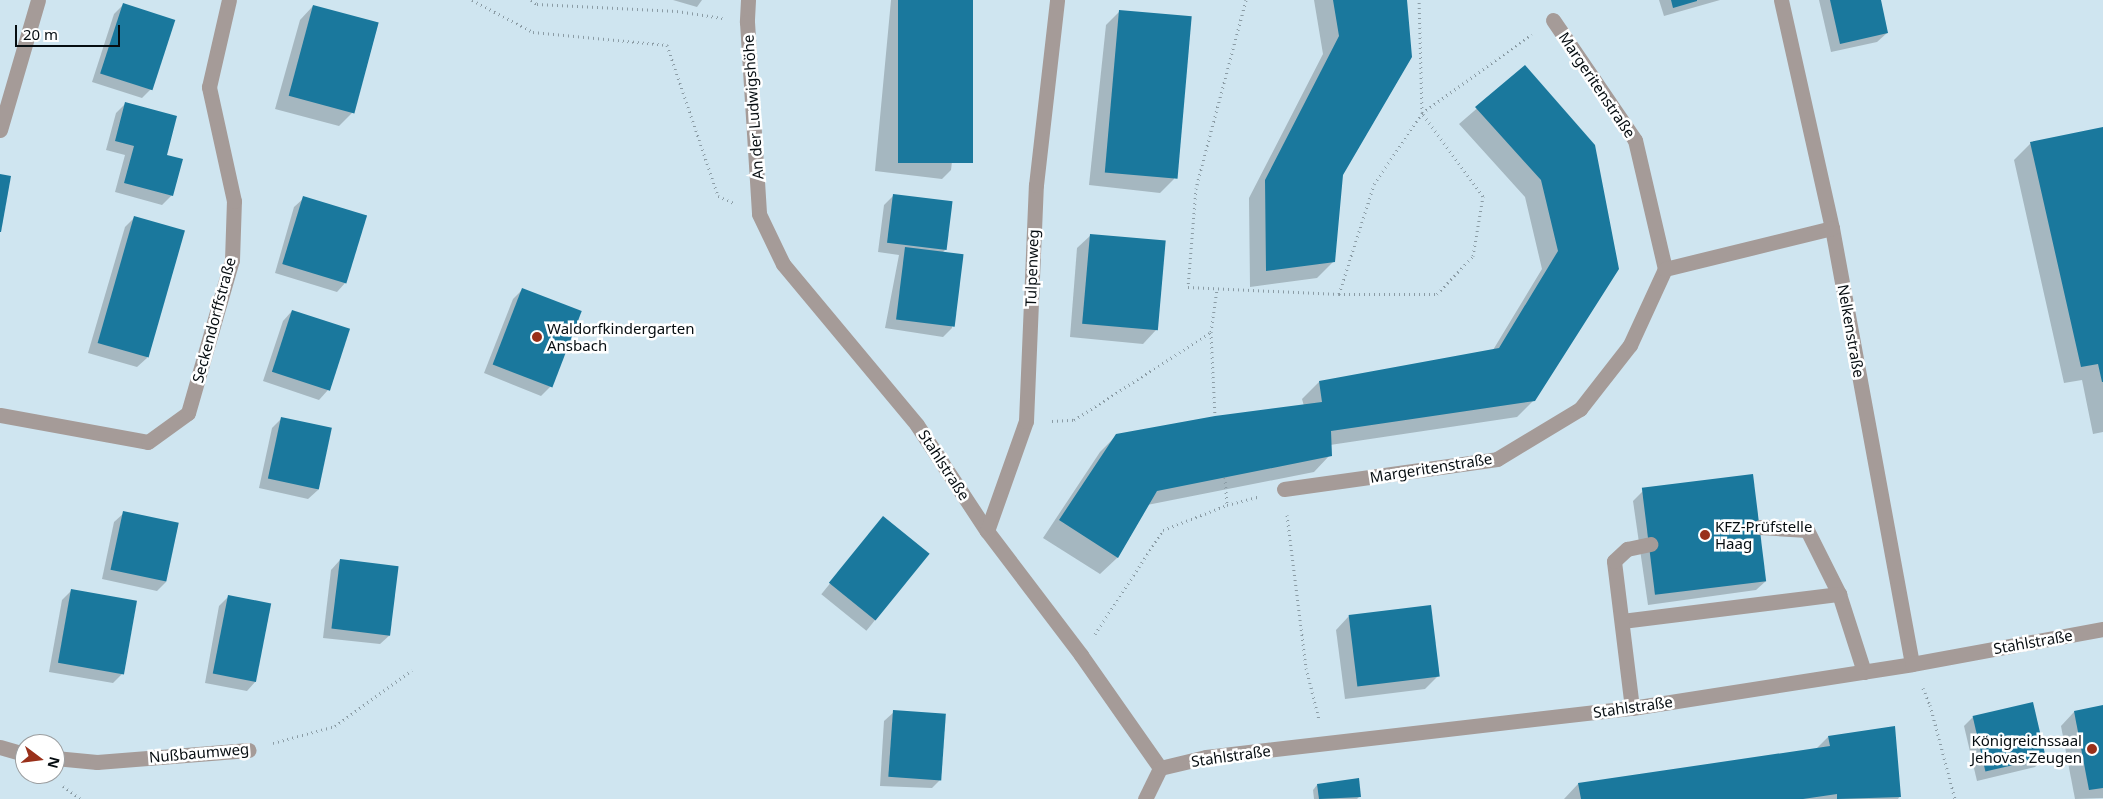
<!DOCTYPE html>
<html>
<head>
<meta charset="utf-8">
<style>
  body { margin:0 }
  #map { position:relative; width:2103px; height:799px; overflow:hidden; background:#cfe5f0; font-family:"Noto Sans",sans-serif }
  div>[style] { position:absolute }
  [style*='--x'] { left:calc(var(--x)*1px); top:calc(var(--y)*1px); width:calc(var(--w)*1px); rotate:calc(var(--a)*1deg) }
  .shadow>* { inset:0; background:#0003; transform-origin:0 0 }
  .building>* { inset:0; background:#1a789d; transform-origin:0 0 }
  .path>* { height:3px; margin-top:-1.5px; transform-origin:0; background:repeating-linear-gradient(90deg,#8b9ca5 0 1px,transparent 0 5px) }
  .service>* { height:15px; margin:-7.5px; padding:0 7.5px; transform-origin:7.5px; border-radius:7.5px; background:#a59b98 }
  .minor>* { height:15px; margin:-7.5px; padding:0 7.5px; transform-origin:7.5px; border-radius:7.5px; background:#a59b98 }
  .dots>* { width:14px; height:14px; translate:-50% -50%; box-sizing:border-box; border:2px solid #fff; border-radius:50% }
  span { translate:-50% -50%; white-space:nowrap; text-align:center; line-height:1.15; -webkit-text-stroke:5px #fff; paint-order:stroke }
  .street-label { font-size:15px; color:#060d11 }
  .poi-label { font-size:15px; color:#060d11 }
  .left { translate:0 -50%; text-align:left }
  .right { translate:-100% -50%; text-align:right }
  .north { position:absolute; left:15px; top:734px; width:50px; height:50px; box-sizing:border-box; background:#fff; border:1px solid #9b9ea0; border-radius:50%; rotate:105deg; font-size:14px; font-weight:700; line-height:20px; text-align:center; color:#060d11 }
  .north::after { content:''; display:block; margin:auto; width:18px; height:22px; background:#99301a; clip-path:polygon(50% 0,100% 100%,50% 72%,0 100%) }
  .scale { position:absolute; left:15px; top:25px; width:105px; height:22px; box-sizing:border-box; border:2px solid #060d11; border-top:0; padding-left:6px; font-size:15px; line-height:18px; white-space:nowrap; color:#060d11; -webkit-text-stroke:4px #fff; paint-order:stroke }
</style>
</head>
<body>
<div id="map">
  <div class="shadow">
    <div style="clip-path:polygon(673px 0,702px 0,697px 7px)"></div>
    <div style="clip-path:polygon(891px 0,971px 0,951px 170px,942px 179px,875px 171px)"></div>
    <div style="clip-path:polygon(1314px 0,1406px 0,1342px 174px,1334px 261px,1317px 278px,1250px 287px,1249px 198px,1323px 54px)"></div>
    <div style="clip-path:polygon(1659px 0,1720px 0,1664px 16px)"></div>
    <div style="clip-path:polygon(1819px 0,1879px 0,1887px 33px,1877px 42px,1831px 52px)"></div>
    <div style="clip-path:polygon(123px 5px,151px 89px,142px 98px,92px 82px,114px 14px)"></div>
    <div style="clip-path:polygon(313px 6px,352px 113px,339px 126px,275px 109px,300px 20px)"></div>
    <div style="clip-path:polygon(1120px 11px,1174px 179px,1160px 193px,1089px 185px,1106px 25px)"></div>
    <div style="clip-path:polygon(1525px 67px,1594px 146px,1534px 400px,1517px 417px,1330px 445px,1330px 455px,1314px 472px,1147px 505px,1117px 558px,1100px 574px,1043px 538px,1100px 452px,1117px 435px,1304px 406px,1302px 399px,1319px 382px,1493px 350px,1542px 269px,1525px 197px,1459px 124px)"></div>
    <div style="clip-path:polygon(126px 103px,165px 156px,172px 195px,162px 205px,115px 192px,125px 155px,106px 150px,116px 113px)"></div>
    <div style="clip-path:polygon(2103px 128px,2103px 432px,2093px 434px,2082px 380px,2064px 383px,2014px 160px,2031px 143px)"></div>
    <div style="clip-path:polygon(894px 195px,945px 250px,942px 253px,952px 328px,943px 337px,885px 328px,899px 255px,878px 252px,884px 205px)"></div>
    <div style="clip-path:polygon(304px 198px,346px 282px,337px 292px,275px 273px,294px 207px)"></div>
    <div style="clip-path:polygon(134px 218px,147px 358px,137px 367px,88px 353px,125px 227px)"></div>
    <div style="clip-path:polygon(1091px 235px,1156px 330px,1143px 344px,1070px 337px,1077px 248px)"></div>
    <div style="clip-path:polygon(523px 289px,551px 386px,541px 396px,484px 373px,513px 299px)"></div>
    <div style="clip-path:polygon(292px 311px,328px 390px,319px 400px,263px 381px,283px 321px)"></div>
    <div style="clip-path:polygon(281px 419px,318px 490px,308px 499px,259px 488px,272px 428px)"></div>
    <div style="clip-path:polygon(1643px 491px,1766px 581px,1756px 590px,1648px 605px,1633px 501px)"></div>
    <div style="clip-path:polygon(124px 513px,166px 582px,157px 591px,102px 579px,114px 522px)"></div>
    <div style="left:883px;top:518px;width:58px;height:98px;rotate:39deg"></div>
    <div style="clip-path:polygon(340px 560px,390px 635px,380px 644px,323px 638px,331px 570px)"></div>
    <div style="clip-path:polygon(71px 591px,122px 674px,113px 683px,49px 672px,62px 600px)"></div>
    <div style="clip-path:polygon(228px 597px,256px 681px,247px 691px,205px 683px,219px 606px)"></div>
    <div style="clip-path:polygon(1349px 616px,1439px 675px,1425px 689px,1345px 699px,1336px 630px)"></div>
    <div style="clip-path:polygon(2103px 707px,2103px 798px,2075px 799px,2061px 726px,2074px 712px)"></div>
    <div style="clip-path:polygon(894px 712px,941px 779px,932px 788px,880px 786px,884px 721px)"></div>
    <div style="clip-path:polygon(1973px 717px,2045px 758px,2035px 767px,1977px 781px,1964px 726px)"></div>
    <div style="clip-path:polygon(1828px 737px,1900px 796px,1898px 799px,1564px 799px,1578px 784px,1816px 749px)"></div>
    <div style="clip-path:polygon(1317px 785px,1360px 796px,1357px 799px,1314px 799px,1313px 790px)"></div>
  </div>
  <div class="building">
    <div style="left:898px;top:0;width:75px;height:163px"></div>
    <div style="clip-path:polygon(1333px 0,1407px 0,1412px 57px,1343px 175px,1335px 262px,1266px 271px,1265px 180px,1339px 36px)"></div>
    <div style="clip-path:polygon(1671px 0,1697px 0,1697px 1px,1673px 8px)"></div>
    <div style="clip-path:polygon(1830px 0,1881px 0,1888px 33px,1840px 44px)"></div>
    <div style="left:123px;top:3px;width:55px;height:74px;rotate:18deg"></div>
    <div style="left:313px;top:5px;width:68px;height:94px;rotate:15deg"></div>
    <div style="left:1119px;top:10px;width:73px;height:163px;rotate:5deg"></div>
    <div style="clip-path:polygon(1525px 65px,1595px 145px,1619px 269px,1535px 401px,1331px 431px,1332px 456px,1157px 491px,1118px 558px,1059px 520px,1116px 434px,1215px 416px,1322px 402px,1319px 381px,1499px 348px,1558px 251px,1541px 180px,1475px 107px)"></div>
    <div style="clip-path:polygon(125px 102px,177px 116px,167px 155px,183px 159px,173px 196px,124px 183px,134px 146px,115px 141px)"></div>
    <div style="clip-path:polygon(2103px 127px,2103px 382px,2102px 382px,2098px 364px,2081px 367px,2030px 142px)"></div>
    <div style="clip-path:polygon(0 174px,11px 176px,1px 232px,0 232px)"></div>
    <div style="left:893px;top:194px;width:60px;height:49px;rotate:7deg"></div>
    <div style="left:303px;top:196px;width:67px;height:71px;rotate:17deg"></div>
    <div style="left:134px;top:216px;width:53px;height:132px;rotate:16deg"></div>
    <div style="left:1090px;top:234px;width:76px;height:90px;rotate:5deg"></div>
    <div style="left:905px;top:247px;width:59px;height:73px;rotate:7deg"></div>
    <div style="left:522px;top:288px;width:64px;height:82px;rotate:21deg"></div>
    <div style="left:292px;top:310px;width:61px;height:65px;rotate:18deg"></div>
    <div style="left:281px;top:417px;width:52px;height:63px;rotate:12deg"></div>
    <div style="left:1753px;top:474px;width:108px;height:112px;rotate:83deg"></div>
    <div style="left:123px;top:511px;width:57px;height:60px;rotate:12deg"></div>
    <div style="left:883px;top:516px;width:60px;height:86px;rotate:39deg"></div>
    <div style="left:340px;top:559px;width:59px;height:70px;rotate:7deg"></div>
    <div style="left:71px;top:589px;width:67px;height:75px;rotate:10deg"></div>
    <div style="left:228px;top:595px;width:44px;height:80px;rotate:11deg"></div>
    <div style="left:1431px;top:605px;width:72px;height:83px;rotate:83deg"></div>
    <div style="left:2033px;top:702px;width:57px;height:62px;rotate:77deg"></div>
    <div style="clip-path:polygon(2103px 705px,2103px 788px,2089px 790px,2074px 711px)"></div>
    <div style="left:893px;top:710px;width:53px;height:67px;rotate:4deg"></div>
    <div style="clip-path:polygon(1895px 726px,1901px 797px,1837px 799px,1837px 794px,1803px 799px,1581px 799px,1578px 783px,1830px 746px,1828px 736px)"></div>
    <div style="clip-path:polygon(1359px 778px,1361px 797px,1319px 799px,1317px 784px)"></div>
  </div>
  <div class="path">
    <div style="--x:472;--y:0;--w:69;--a:27.7"></div>
    <div style="--x:533;--y:32;--w:135;--a:5.5"></div>
    <div style="--x:667;--y:45;--w:159;--a:71.3"></div>
    <div style="--x:718;--y:196;--w:17;--a:24"></div>
    <div style="--x:531;--y:0;--w:7;--a:34"></div>
    <div style="--x:537;--y:4;--w:140;--a:2.9"></div>
    <div style="--x:677;--y:11;--w:46;--a:8.8"></div>
    <div style="--x:1246;--y:0;--w:195;--a:104.9"></div>
    <div style="--x:1196;--y:188;--w:99;--a:94.6"></div>
    <div style="--x:1188;--y:287;--w:151;--a:2.7"></div>
    <div style="--x:1339;--y:294;--w:98;--a:0"></div>
    <div style="--x:1437;--y:294;--w:52;--a:-46.5"></div>
    <div style="--x:1473;--y:256;--w:61;--a:-80.5"></div>
    <div style="--x:1483;--y:196;--w:103;--a:-126.3"></div>
    <div style="--x:1422;--y:113;--w:113;--a:-91.5"></div>
    <div style="--x:1339;--y:294;--w:115;--a:-72.3"></div>
    <div style="--x:1374;--y:184;--w:86;--a:-55.9"></div>
    <div style="--x:1422;--y:113;--w:135;--a:-35.7"></div>
    <div style="--x:1211;--y:332;--w:84;--a:87.3"></div>
    <div style="--x:1052;--y:421;--w:22;--a:-3"></div>
    <div style="--x:1074;--y:420;--w:163;--a:-32.7"></div>
    <div style="--x:1211;--y:332;--w:43;--a:-82.1"></div>
    <div style="--x:1225;--y:477;--w:28;--a:86"></div>
    <div style="--x:1287;--y:515;--w:154;--a:82.9"></div>
    <div style="--x:1306;--y:668;--w:53;--a:75.7"></div>
    <div style="--x:1095;--y:634;--w:124;--a:-56.8"></div>
    <div style="--x:1163;--y:530;--w:69;--a:-21.3"></div>
    <div style="--x:1227;--y:505;--w:34;--a:-15"></div>
    <div style="--x:1923;--y:688;--w:18;--a:68"></div>
    <div style="--x:1930;--y:705;--w:97;--a:75.1"></div>
    <div style="--x:273;--y:743;--w:64;--a:-15.3"></div>
    <div style="--x:335;--y:726;--w:95;--a:-36"></div>
    <div style="--x:63;--y:786;--w:22;--a:36"></div>
  </div>
  <div class="service">
    <div style="--x:0;--y:130;--w:135;--a:-73.7"></div>
    <div style="--x:1760;--y:527;--w:47;--a:3.7"></div>
    <div style="--x:1807;--y:530;--w:72;--a:63.4"></div>
    <div style="--x:1839;--y:594;--w:82;--a:72.2"></div>
    <div style="--x:1622;--y:621;--w:219;--a:-7.1"></div>
    <div style="--x:1632;--y:708;--w:148;--a:-97"></div>
    <div style="--x:1614;--y:561;--w:18;--a:-43"></div>
    <div style="--x:1627;--y:549;--w:24;--a:-12"></div>
  </div>
  <div class="minor">
    <div style="--x:748;--y:0;--w:22;--a:93"></div>
    <div style="--x:747;--y:22;--w:192;--a:86.4"></div>
    <div style="--x:759;--y:214;--w:55;--a:64.4"></div>
    <div style="--x:783;--y:264;--w:209;--a:50.2"></div>
    <div style="--x:917;--y:425;--w:127;--a:56.6"></div>
    <div style="--x:987;--y:531;--w:156;--a:52.8"></div>
    <div style="--x:1081;--y:655;--w:138;--a:55"></div>
    <div style="--x:1781;--y:0;--w:234;--a:77.4"></div>
    <div style="--x:1832;--y:228;--w:443;--a:79.6"></div>
    <div style="--x:1553;--y:20;--w:145;--a:55.7"></div>
    <div style="--x:1635;--y:140;--w:132;--a:76.9"></div>
    <div style="--x:0;--y:415;--w:150;--a:10.3"></div>
    <div style="--x:148;--y:442;--w:49;--a:-35.9"></div>
    <div style="--x:188;--y:413;--w:159;--a:-74"></div>
    <div style="--x:232;--y:260;--w:59;--a:-88.1"></div>
    <div style="--x:234;--y:201;--w:117;--a:-102.4"></div>
    <div style="--x:209;--y:87;--w:89;--a:-77.1"></div>
    <div style="--x:1284;--y:489;--w:215;--a:-8"></div>
    <div style="--x:1497;--y:459;--w:97;--a:-31.1"></div>
    <div style="--x:1580;--y:409;--w:81;--a:-52"></div>
    <div style="--x:1630;--y:345;--w:84;--a:-65.3"></div>
    <div style="--x:1665;--y:269;--w:172;--a:-13.8"></div>
    <div style="--x:987;--y:531;--w:117;--a:-70.5"></div>
    <div style="--x:1026;--y:421;--w:236;--a:-87.6"></div>
    <div style="--x:1036;--y:185;--w:186;--a:-83.5"></div>
    <div style="--x:0;--y:747;--w:26;--a:16"></div>
    <div style="--x:55;--y:758;--w:42;--a:5.4"></div>
    <div style="--x:97;--y:762;--w:152;--a:-4.5"></div>
    <div style="--x:1145;--y:799;--w:34;--a:-64"></div>
    <div style="--x:1160;--y:768;--w:47;--a:-13.4"></div>
    <div style="--x:1206;--y:757;--w:429;--a:-6.6"></div>
    <div style="--x:1632;--y:708;--w:283;--a:-8.9"></div>
    <div style="--x:1912;--y:664;--w:194;--a:-10.4"></div>
  </div>
  <div class="dots">
    <div style="left:537px;top:337px;background:#99301a"></div>
    <div style="left:1705px;top:535px;background:#99301a"></div>
    <div style="left:2092px;top:749px;background:#99301a"></div>
  </div>
  <div class="street-label">
    <span style="left:1597px;top:85px;rotate:56deg">Margeritenstraße</span>
    <span style="left:753px;top:107px;rotate:-94deg">An der Ludwigshöhe</span>
    <span style="left:1032px;top:268px;rotate:-88deg">Tulpenweg</span>
    <span style="left:214px;top:320px;rotate:-75deg">Seckendorffstraße</span>
    <span style="left:1851px;top:331px;rotate:80deg">Nelkenstraße</span>
    <span style="left:944px;top:465px;rotate:57deg">Stahlstraße</span>
    <span style="left:1431px;top:468px;rotate:-9deg">Margeritenstraße</span>
    <span style="left:2033px;top:642px;rotate:-10deg">Stahlstraße</span>
    <span style="left:1633px;top:707px;rotate:-8deg">Stahlstraße</span>
    <span style="left:199px;top:753px;rotate:-5deg">Nußbaumweg</span>
    <span style="left:1231px;top:756px;rotate:-8deg">Stahlstraße</span>
  </div>
  <div class="poi-label">
    <span class="left" style="left:547px;top:337px">Waldorfkindergarten<br>Ansbach</span>
    <span class="left" style="left:1715px;top:535px">KFZ-Prüfstelle<br>Haag</span>
    <span class="right" style="left:2082px;top:749px">Königreichssaal<br>Jehovas Zeugen</span>
  </div>
  <div class="north">N</div>
  <div class="scale">20 m</div>
</div>
</body>
</html>
